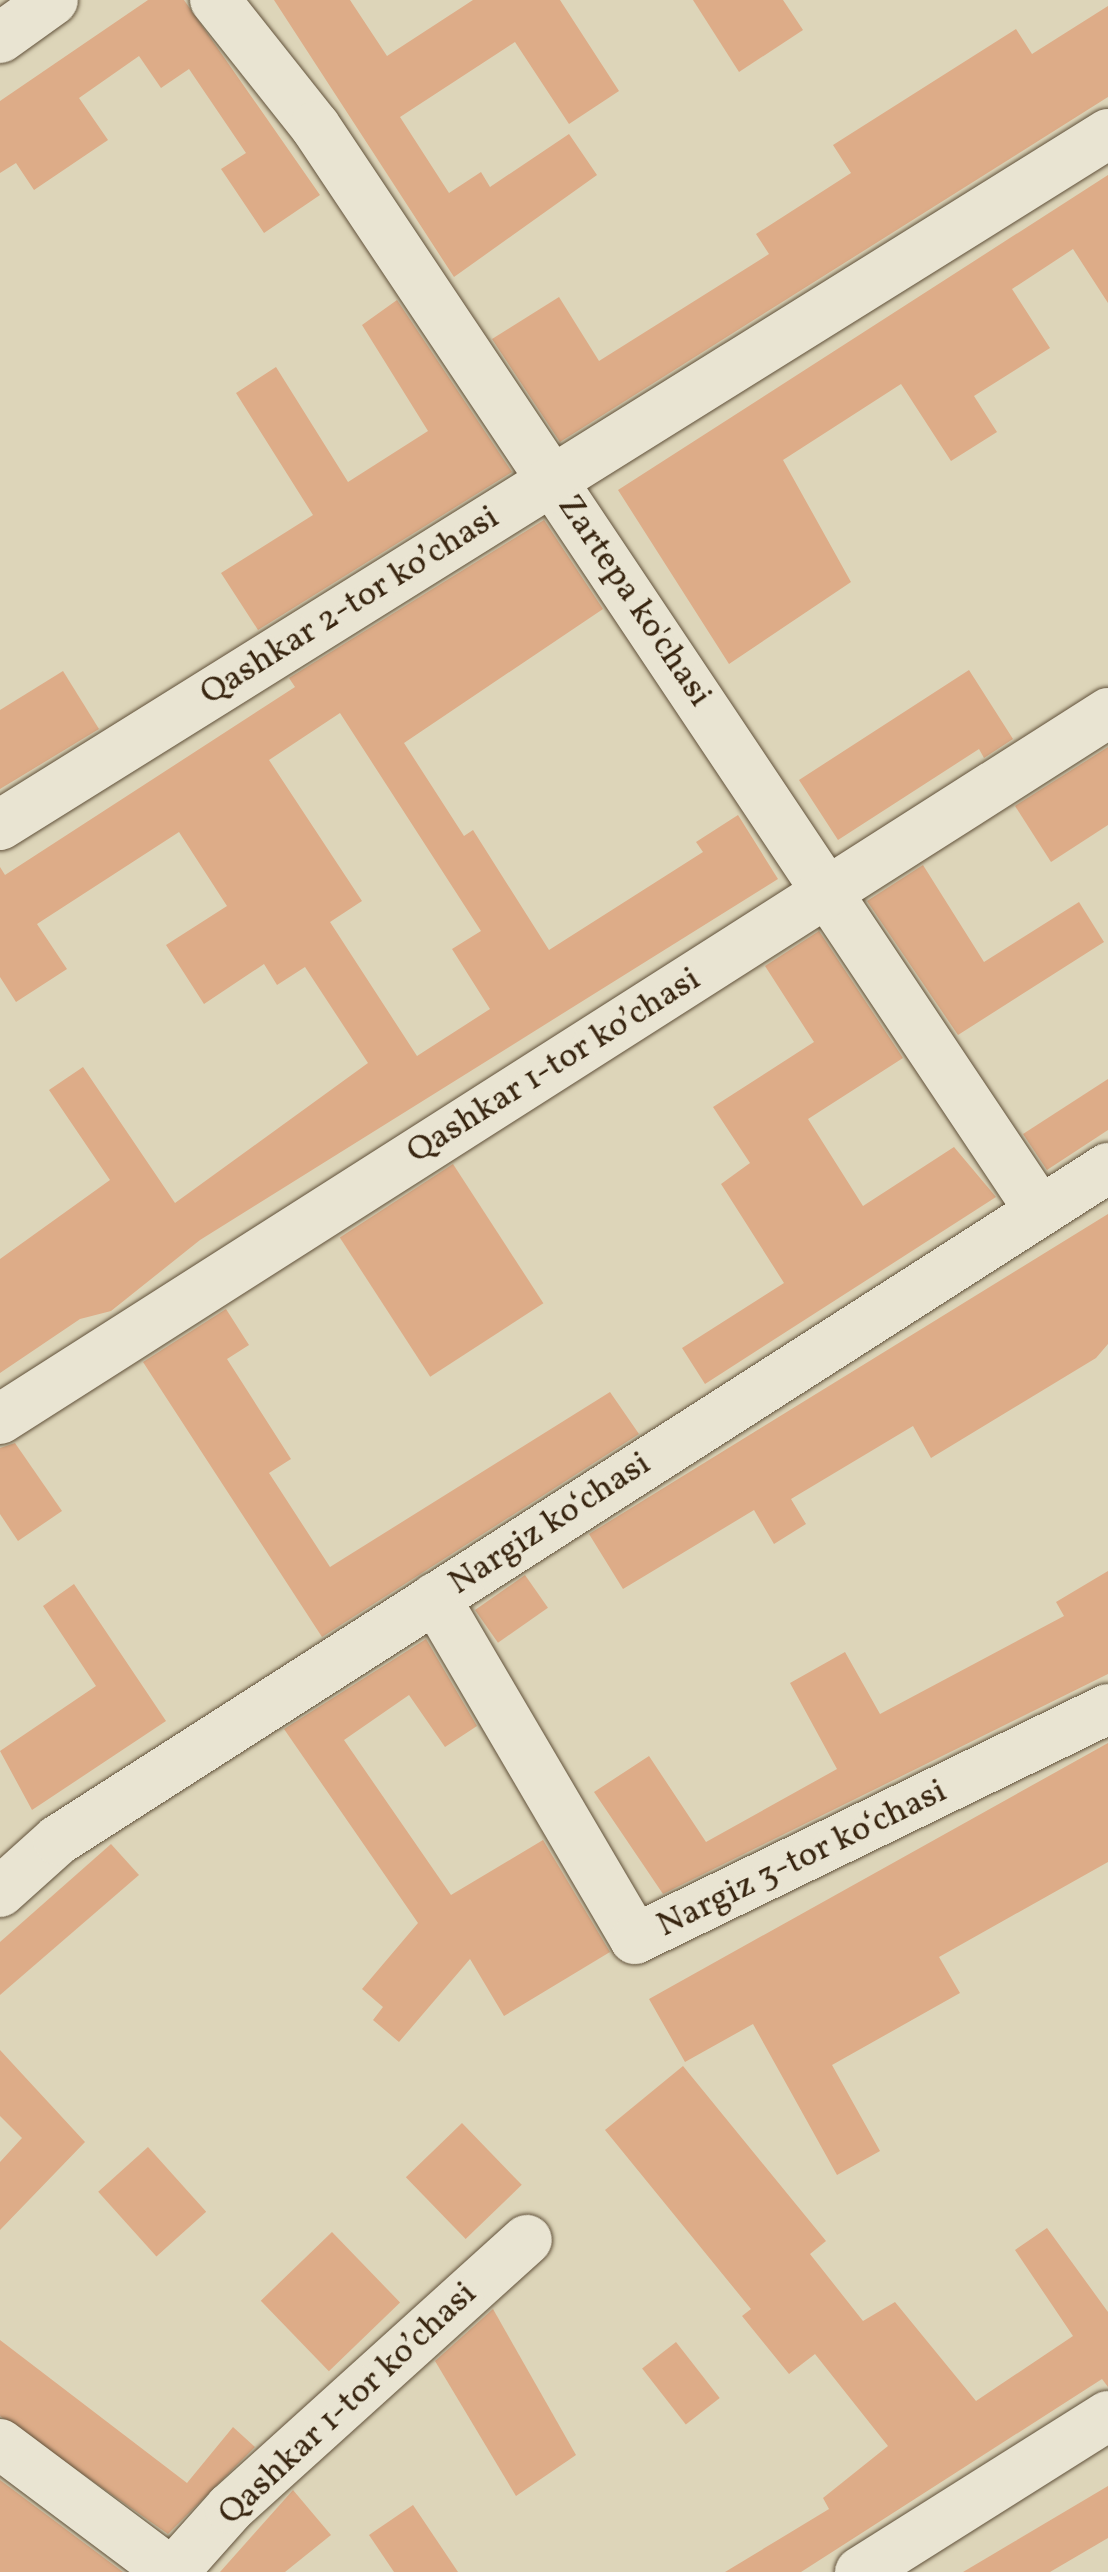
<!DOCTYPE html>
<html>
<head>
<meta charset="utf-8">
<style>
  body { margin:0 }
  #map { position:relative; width:1108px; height:2572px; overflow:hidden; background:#ddd5b9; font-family:Vollkorn,serif }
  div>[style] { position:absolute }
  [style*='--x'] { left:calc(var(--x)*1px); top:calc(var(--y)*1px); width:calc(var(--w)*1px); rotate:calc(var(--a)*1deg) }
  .building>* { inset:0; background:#ddac88; transform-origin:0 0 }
  .roads { filter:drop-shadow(0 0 2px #61513a) drop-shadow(0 0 2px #61513a) }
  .minor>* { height:50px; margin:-25px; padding:0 25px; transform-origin:25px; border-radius:25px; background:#e9e4d2 }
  span { translate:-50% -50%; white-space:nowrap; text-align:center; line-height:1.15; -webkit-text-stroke:10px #e9e4d2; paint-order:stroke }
  .street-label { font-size:35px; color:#382510 }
</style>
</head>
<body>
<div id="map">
  <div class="building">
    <div style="clip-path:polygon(148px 0,184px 0,320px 195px,264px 233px,221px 169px,246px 153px,189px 69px,161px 88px,139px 56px,79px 98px,108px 140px,34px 190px,16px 163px,0 173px,0 101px)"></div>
    <div style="clip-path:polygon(274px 0,350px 0,387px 56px,473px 0,560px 0,619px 91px,569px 124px,515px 42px,400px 117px,449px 193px,481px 172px,490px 187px,569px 134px,597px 175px,454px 277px)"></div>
    <div style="clip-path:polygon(693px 0,783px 0,803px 30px,739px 72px)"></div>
    <div style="clip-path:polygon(1108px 6px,1108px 97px,560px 442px,492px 339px,559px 297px,599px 361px,769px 254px,756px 234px,851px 173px,833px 145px,1016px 29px,1032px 54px)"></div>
    <div style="clip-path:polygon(1108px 175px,1108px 303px,1073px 249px,1012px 289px,1050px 348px,974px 396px,997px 432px,951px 461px,901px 384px,783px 460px,851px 582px,729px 664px,618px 490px)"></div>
    <div style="clip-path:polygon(397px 300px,512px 472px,258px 630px,221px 573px,313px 515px,236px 393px,276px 367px,348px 482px,428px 431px,362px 325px)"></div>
    <div style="clip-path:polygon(evenodd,544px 520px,603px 609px,404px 743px,464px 836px,473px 830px,549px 950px,703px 852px,696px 842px,738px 815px,778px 879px,200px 1240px,111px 1311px,80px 1319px,0 1373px,0 1259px,110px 1180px,49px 1090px,83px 1067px,175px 1203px,368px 1063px,305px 967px,277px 985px,264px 964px,204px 1004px,166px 945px,227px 906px,179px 832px,37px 924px,67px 969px,16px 1002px,0 977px,0 867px,5px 875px,295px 687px,289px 678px,544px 520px,340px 713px,481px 931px,452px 949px,490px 1009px,417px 1056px,330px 922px,362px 901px,269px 760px,340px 713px)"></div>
    <div style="clip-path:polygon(969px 670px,1013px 739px,984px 758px,979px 749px,838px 840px,799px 780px)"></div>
    <div style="clip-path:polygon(63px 671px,99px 729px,0 789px,0 710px)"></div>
    <div style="clip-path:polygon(1108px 747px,1108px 825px,1051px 862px,1015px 806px)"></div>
    <div style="clip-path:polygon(923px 865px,984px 962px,1079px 902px,1104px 942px,958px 1035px,867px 901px)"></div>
    <div style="clip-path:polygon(819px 931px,903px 1058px,808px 1119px,863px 1206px,954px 1147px,996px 1197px,705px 1384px,682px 1348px,784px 1283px,721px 1184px,750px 1163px,713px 1107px,814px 1042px,765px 966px)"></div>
    <div style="clip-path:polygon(1108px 1079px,1108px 1130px,1047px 1170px,1023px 1134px)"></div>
    <div style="left:453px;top:1164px;width:166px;height:135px;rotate:57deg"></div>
    <div style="clip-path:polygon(1108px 1214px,1108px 1344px,1096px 1358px,931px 1458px,913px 1426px,791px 1499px,806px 1524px,774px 1544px,754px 1510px,623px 1589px,589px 1534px)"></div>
    <div style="clip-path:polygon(226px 1309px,249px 1345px,227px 1359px,291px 1459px,269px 1473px,330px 1567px,610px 1392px,639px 1434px,322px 1637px,143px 1362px)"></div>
    <div style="clip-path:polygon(15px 1443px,62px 1511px,18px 1541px,0 1514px,0 1448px)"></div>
    <div style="clip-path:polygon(1108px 1571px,1108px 1674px,663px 1894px,594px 1792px,649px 1756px,706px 1842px,837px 1769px,790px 1683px,845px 1652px,880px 1714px,1064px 1616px,1056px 1602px)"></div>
    <div style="left:525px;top:1575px;width:40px;height:61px;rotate:55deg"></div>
    <div style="clip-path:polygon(74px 1584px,166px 1721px,32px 1810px,0 1751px,96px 1686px,43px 1606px)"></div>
    <div style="clip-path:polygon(426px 1639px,477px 1726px,445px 1747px,409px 1695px,344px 1740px,451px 1895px,543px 1840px,610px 1952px,504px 2016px,470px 1959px,399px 2042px,373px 2020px,383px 2007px,362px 1989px,418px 1923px,284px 1729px)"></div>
    <div style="clip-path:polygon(1108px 1743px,1108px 1862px,939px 1957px,960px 1993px,832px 2065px,880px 2151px,837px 2175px,753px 2024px,685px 2062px,649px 1999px)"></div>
    <div style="clip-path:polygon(111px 1844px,139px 1875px,0 1995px,0 1942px)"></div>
    <div style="clip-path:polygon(0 2050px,85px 2142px,0 2230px,0 2162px,22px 2138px,0 2116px)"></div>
    <div style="clip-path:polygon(683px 2066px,826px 2241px,810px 2254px,863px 2321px,895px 2302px,976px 2401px,1073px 2336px,1015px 2250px,1047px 2228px,1108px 2312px,1108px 2387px,1102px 2379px,801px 2572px,725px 2572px,829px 2509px,823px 2498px,888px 2446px,815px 2354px,789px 2374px,742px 2316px,751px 2309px,605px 2130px)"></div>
    <div style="left:462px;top:2123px;width:86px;height:78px;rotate:46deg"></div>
    <div style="left:148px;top:2147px;width:87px;height:67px;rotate:48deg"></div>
    <div style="left:332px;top:2232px;width:98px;height:99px;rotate:46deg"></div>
    <div style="clip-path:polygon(493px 2309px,576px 2455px,516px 2496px,435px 2361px)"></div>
    <div style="clip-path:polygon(0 2340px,187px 2483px,233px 2427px,255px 2447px,168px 2534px,0 2416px)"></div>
    <div style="left:676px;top:2342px;width:71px;height:43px;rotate:52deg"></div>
    <div style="clip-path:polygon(0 2480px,123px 2572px,0 2572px)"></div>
    <div style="clip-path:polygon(1108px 2486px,1108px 2538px,1050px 2572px,963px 2572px)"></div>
    <div style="clip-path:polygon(293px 2490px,331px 2535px,285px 2572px,220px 2572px)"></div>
    <div style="clip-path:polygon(413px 2505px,458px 2572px,394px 2572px,369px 2535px)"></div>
  </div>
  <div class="roads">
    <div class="minor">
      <div style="--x:215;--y:0;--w:161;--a:51.6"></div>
      <div style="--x:315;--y:126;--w:1305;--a:56.25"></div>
      <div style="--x:0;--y:38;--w:65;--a:-35.6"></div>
      <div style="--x:0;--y:825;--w:1306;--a:-31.95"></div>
      <div style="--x:0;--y:1419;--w:1314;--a:-32.5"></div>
      <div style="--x:435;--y:1598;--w:395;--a:59.6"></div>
      <div style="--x:635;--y:1939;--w:526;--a:-25.93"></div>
      <div style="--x:0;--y:1892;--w:78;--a:-41.9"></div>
      <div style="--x:58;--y:1840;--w:1247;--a:-32.62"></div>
      <div style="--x:0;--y:2444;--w:214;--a:36.8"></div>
      <div style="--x:173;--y:2572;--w:86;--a:-48.3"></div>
      <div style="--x:230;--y:2508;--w:400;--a:-42.1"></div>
      <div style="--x:860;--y:2572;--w:293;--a:-32.2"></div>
    </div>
  </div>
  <div class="street-label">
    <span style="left:634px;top:601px;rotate:56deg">Zartepa ko'chasi</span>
    <span style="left:350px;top:606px;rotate:-32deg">Qashkar 2-tor koʼchasi</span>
    <span style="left:554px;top:1066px;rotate:-32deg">Qashkar 1-tor koʼchasi</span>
    <span style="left:550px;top:1524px;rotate:-33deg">Nargiz koʻchasi</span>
    <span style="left:802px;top:1859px;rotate:-26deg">Nargiz 3-tor koʻchasi</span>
    <span style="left:348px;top:2404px;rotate:-43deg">Qashkar 1-tor koʼchasi</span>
  </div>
</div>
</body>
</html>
